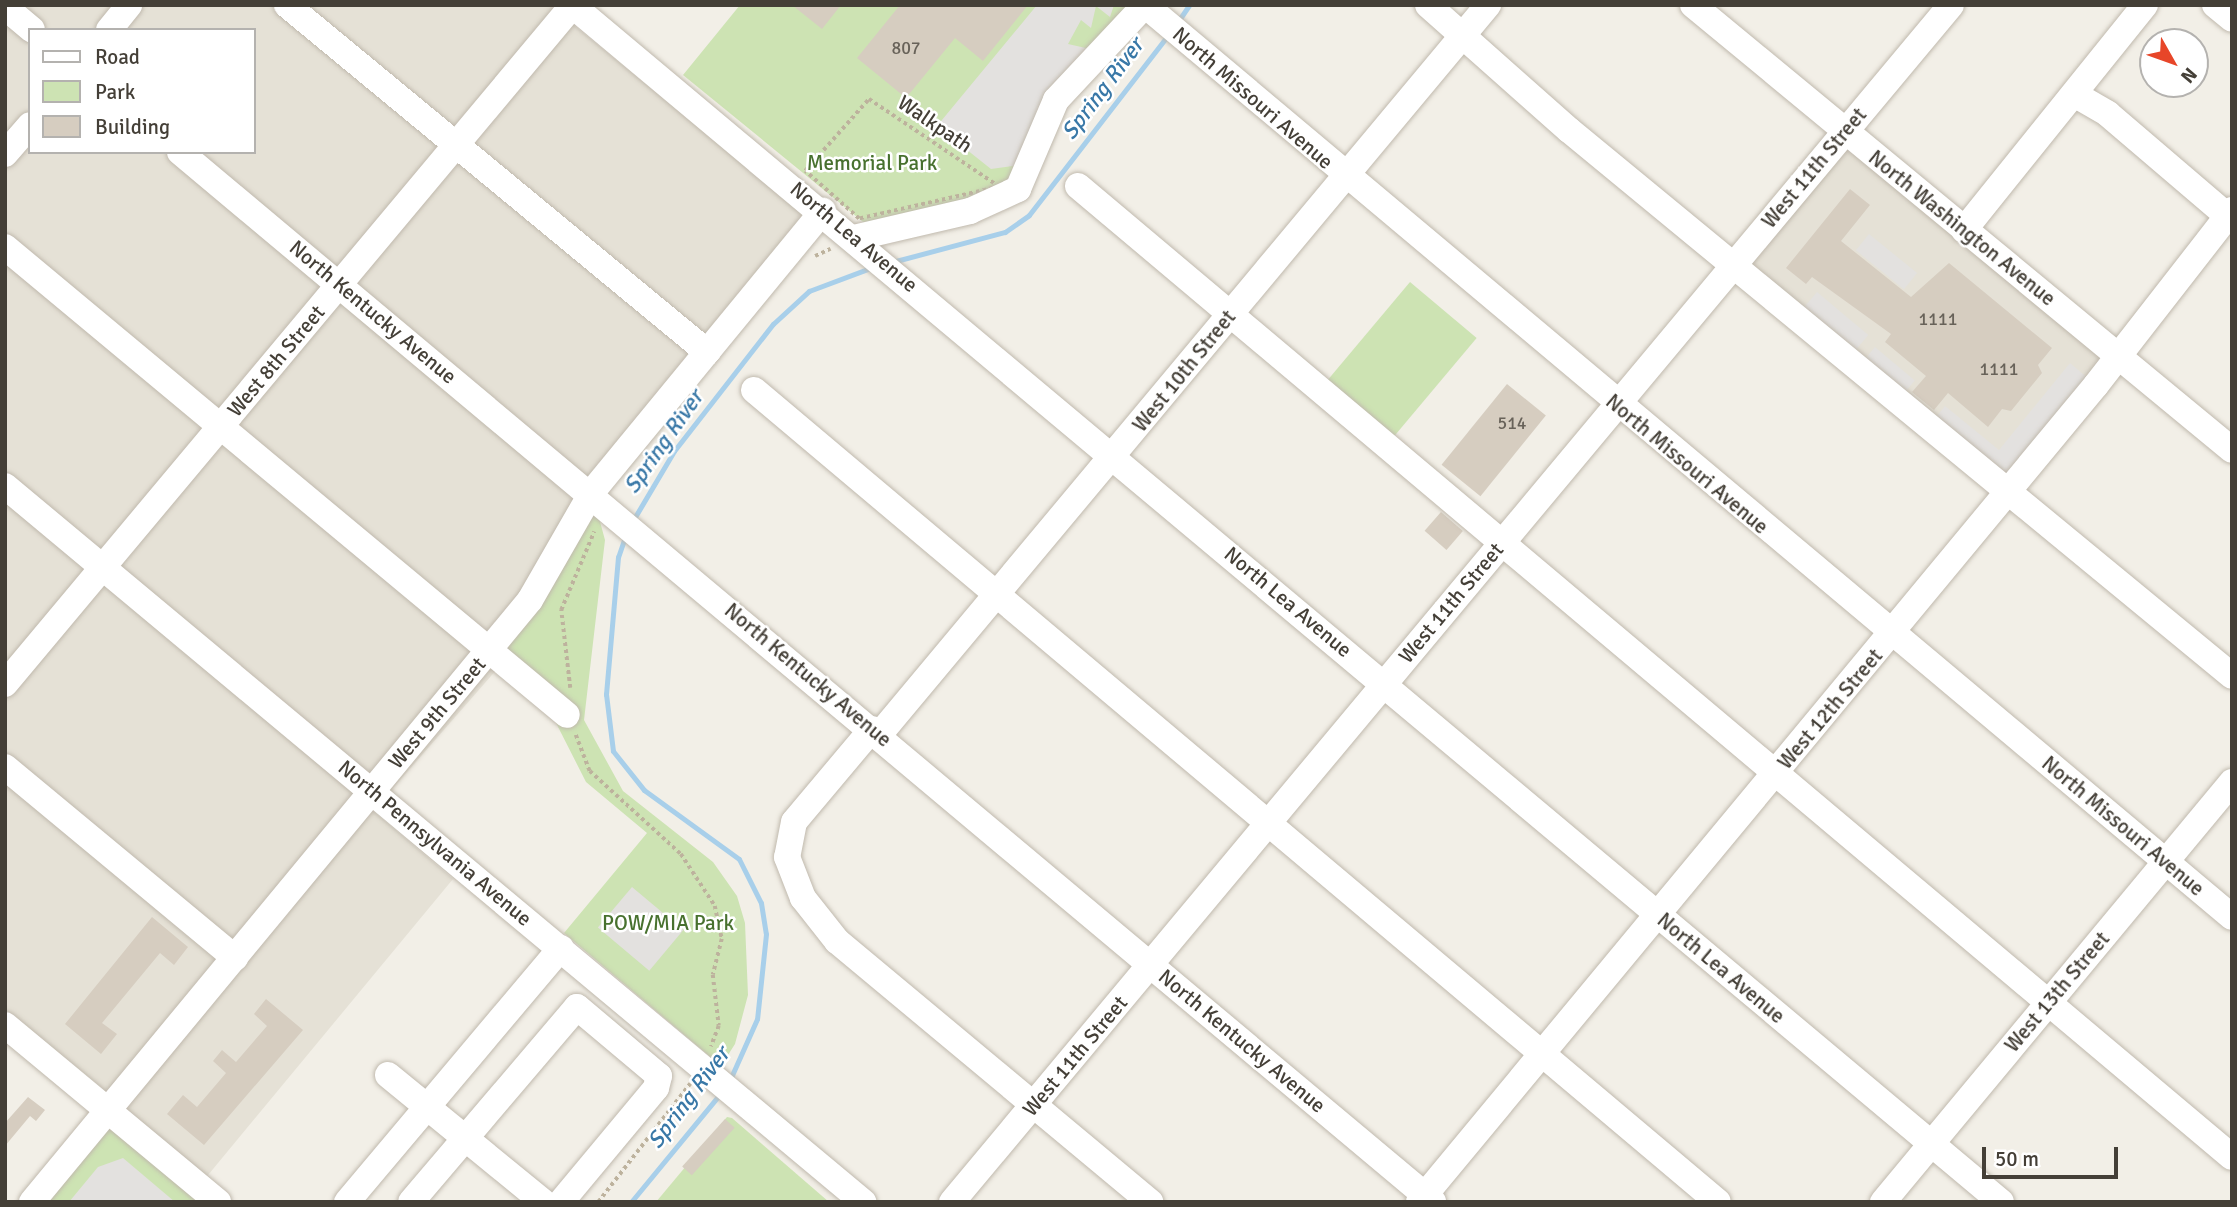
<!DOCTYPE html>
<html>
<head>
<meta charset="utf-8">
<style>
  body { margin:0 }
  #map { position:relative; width:2237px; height:1207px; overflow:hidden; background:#f2efe7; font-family:Signika,sans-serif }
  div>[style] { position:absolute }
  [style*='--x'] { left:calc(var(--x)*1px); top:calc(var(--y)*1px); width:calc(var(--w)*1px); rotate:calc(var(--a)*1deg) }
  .residential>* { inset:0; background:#e5e1d6; transform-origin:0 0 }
  .green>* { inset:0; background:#cde3b3; transform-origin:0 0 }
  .parking>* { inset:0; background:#e3e1df; transform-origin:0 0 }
  .stream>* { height:5px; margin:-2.5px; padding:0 2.5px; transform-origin:2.5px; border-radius:2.5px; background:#a8cfea }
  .building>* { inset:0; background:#d6cdc0; transform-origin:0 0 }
  .path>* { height:3.5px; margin-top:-1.75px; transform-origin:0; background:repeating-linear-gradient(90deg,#bdb29d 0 3.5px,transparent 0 7px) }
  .roads { filter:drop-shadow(0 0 2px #c0b9ad) drop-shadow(0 0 2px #c0b9ad) }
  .minor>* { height:26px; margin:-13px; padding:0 13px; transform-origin:13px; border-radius:13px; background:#fff }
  span { translate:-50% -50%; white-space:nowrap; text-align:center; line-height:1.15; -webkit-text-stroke:5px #fff; paint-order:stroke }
  .number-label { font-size:18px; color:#686259 }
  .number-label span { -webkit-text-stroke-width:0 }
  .street-label { font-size:21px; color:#443f37 }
  .park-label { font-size:21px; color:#48712f }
  .water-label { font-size:23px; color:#3978a7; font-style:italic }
  .frame { position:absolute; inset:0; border:7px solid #443f37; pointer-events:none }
  .legend { position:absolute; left:28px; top:28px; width:228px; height:126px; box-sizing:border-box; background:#fff; border:2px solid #b4b2af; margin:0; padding:9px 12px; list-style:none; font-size:21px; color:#443f37 }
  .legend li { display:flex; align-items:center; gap:14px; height:35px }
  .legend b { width:35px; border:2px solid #b4b2af }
  .north { position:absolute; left:2139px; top:28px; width:70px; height:70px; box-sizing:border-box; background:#fff; border:2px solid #b4b2af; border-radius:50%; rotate:130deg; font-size:19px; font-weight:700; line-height:28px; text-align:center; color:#443f37 }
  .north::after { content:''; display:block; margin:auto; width:24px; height:32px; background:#e74629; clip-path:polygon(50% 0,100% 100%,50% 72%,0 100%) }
  .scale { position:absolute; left:1982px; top:1147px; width:136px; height:32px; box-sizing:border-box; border:4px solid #443f37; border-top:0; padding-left:9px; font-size:21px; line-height:24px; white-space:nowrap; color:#443f37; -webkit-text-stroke:5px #fff; paint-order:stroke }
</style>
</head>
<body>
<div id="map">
  <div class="residential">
    <div style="clip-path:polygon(evenodd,5px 5px,549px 5px,814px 222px,592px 492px,498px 668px,373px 811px,453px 879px,199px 1186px,109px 1111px,101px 1087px,5px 1009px,5px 5px,30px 30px,254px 30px,254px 152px,30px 152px,30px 30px)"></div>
    <div style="left:1844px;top:133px;width:350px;height:173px;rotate:39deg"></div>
  </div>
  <div class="green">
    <div style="clip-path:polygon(740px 5px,1145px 5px,1093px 58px,1025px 182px,873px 230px,683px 75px)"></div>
    <div style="left:1410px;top:282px;width:87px;height:129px;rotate:40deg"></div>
    <div style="clip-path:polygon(592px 492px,605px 540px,584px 720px,623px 791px,713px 862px,737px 896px,745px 923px,748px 995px,735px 1044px,721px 1066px,564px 933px,647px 833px,586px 782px,553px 717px,483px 657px)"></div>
    <div style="clip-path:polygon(109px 1111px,218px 1202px,32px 1202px)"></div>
    <div style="clip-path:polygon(727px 1117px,732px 1118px,829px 1202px,656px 1202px)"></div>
  </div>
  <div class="parking">
    <div style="clip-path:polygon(1037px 5px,1114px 5px,1110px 17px,1096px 6px,1091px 28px,1081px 20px,1068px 44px,1099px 51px,1033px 163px,991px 169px,937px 126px)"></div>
    <div style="left:1869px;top:234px;width:62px;height:21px;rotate:39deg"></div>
    <div style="left:1817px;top:292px;width:67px;height:30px;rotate:40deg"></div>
    <div style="left:1875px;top:347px;width:52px;height:23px;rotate:40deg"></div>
    <div style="clip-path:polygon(2070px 363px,2096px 385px,2008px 492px,1929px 426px,1945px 406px,1999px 450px)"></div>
    <div style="left:632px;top:887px;width:67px;height:53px;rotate:40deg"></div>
    <div style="clip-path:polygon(123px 1158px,175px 1202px,69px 1202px,98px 1167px)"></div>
  </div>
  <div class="stream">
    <div style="--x:1177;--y:23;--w:22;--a:-56"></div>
    <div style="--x:892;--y:262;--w:117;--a:-14.9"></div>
    <div style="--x:1005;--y:232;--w:29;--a:-35"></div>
    <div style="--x:1029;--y:215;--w:229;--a:-52.3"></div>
    <div style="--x:632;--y:522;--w:82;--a:-59.4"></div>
    <div style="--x:674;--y:451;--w:161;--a:-52.1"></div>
    <div style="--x:773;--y:324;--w:49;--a:-42.5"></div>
    <div style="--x:809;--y:291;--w:68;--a:-20.6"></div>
    <div style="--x:626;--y:534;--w:24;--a:109"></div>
    <div style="--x:618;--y:557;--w:138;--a:95"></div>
    <div style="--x:606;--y:694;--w:57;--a:83"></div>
    <div style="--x:613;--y:751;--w:50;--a:51.5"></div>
    <div style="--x:644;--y:790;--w:117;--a:36"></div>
    <div style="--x:739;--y:859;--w:49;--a:63.4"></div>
    <div style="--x:761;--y:903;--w:31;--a:81"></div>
    <div style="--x:766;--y:934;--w:85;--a:96"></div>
    <div style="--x:757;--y:1019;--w:69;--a:114"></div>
    <div style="--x:631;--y:1202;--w:141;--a:-50.5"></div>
  </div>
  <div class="building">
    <div style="clip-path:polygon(792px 5px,841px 5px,822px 29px)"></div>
    <div style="clip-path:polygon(900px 5px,1028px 5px,983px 61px,955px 38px,906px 98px,857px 58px)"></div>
    <div style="clip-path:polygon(1850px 189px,1870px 205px,1841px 241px,1911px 297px,1949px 263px,2052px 348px,2038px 365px,2042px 373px,2011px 411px,2002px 409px,1988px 427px,1948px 393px,1934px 410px,1912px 392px,1926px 376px,1885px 342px,1891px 334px,1812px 277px,1806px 284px,1786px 268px)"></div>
    <div style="left:1507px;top:384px;width:50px;height:104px;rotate:39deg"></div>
    <div style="left:1441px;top:512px;width:29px;height:25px;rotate:41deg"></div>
    <div style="clip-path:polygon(152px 917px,188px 947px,174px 965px,160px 953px,102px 1023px,117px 1034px,101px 1054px,65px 1024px)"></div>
    <div style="clip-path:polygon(266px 999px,303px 1030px,204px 1145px,167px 1114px,183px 1095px,197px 1107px,226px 1073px,213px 1061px,222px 1050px,236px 1062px,267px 1026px,254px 1014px)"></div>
    <div style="clip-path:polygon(28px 1097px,45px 1110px,36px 1121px,30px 1116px,5px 1146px,5px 1123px)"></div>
    <div style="left:725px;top:1119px;width:13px;height:64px;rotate:42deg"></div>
  </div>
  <div class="path">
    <div style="--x:869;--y:99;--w:158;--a:33.9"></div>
    <div style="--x:1000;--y:187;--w:145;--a:167.2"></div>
    <div style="--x:859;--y:219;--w:72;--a:-138.4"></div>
    <div style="--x:805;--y:171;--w:96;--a:-48.4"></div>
    <div style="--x:815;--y:256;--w:17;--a:-25"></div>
    <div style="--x:570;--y:688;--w:79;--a:-96.6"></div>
    <div style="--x:561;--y:610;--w:85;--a:-67.1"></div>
    <div style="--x:576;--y:735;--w:39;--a:69"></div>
    <div style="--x:590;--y:771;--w:123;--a:42.4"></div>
    <div style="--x:681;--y:854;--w:62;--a:56.8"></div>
    <div style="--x:715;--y:906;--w:34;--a:78"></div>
    <div style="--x:722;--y:939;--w:37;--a:104"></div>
    <div style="--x:713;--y:975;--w:51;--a:83.3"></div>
    <div style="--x:719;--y:1026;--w:22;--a:111"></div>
    <div style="--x:598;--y:1202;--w:150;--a:-52.1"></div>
  </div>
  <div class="roads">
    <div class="minor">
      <div style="--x:287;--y:5;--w:545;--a:39.56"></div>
      <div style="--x:572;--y:5;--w:1864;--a:39.95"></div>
      <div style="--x:1145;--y:5;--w:1419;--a:40"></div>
      <div style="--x:1428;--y:5;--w:188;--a:41.6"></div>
      <div style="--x:1569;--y:130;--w:859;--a:39.47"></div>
      <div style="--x:1693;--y:5;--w:699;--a:39.54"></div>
      <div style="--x:2215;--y:5;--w:22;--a:39"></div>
      <div style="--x:5;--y:7;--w:35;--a:40"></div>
      <div style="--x:109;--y:30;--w:32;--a:-51"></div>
      <div style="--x:2074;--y:94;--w:39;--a:30"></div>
      <div style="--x:2108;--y:114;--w:163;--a:40.5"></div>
      <div style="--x:180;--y:152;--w:1635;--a:39.96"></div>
      <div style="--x:5;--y:154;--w:38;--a:-49"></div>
      <div style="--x:1078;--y:186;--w:1508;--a:40.08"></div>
      <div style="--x:1964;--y:230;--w:289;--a:-51.2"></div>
      <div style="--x:854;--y:238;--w:119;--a:-13.1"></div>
      <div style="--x:970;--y:211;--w:53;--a:-24.6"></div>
      <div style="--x:1018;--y:189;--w:97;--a:-66.9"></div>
      <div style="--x:1056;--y:100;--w:130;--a:-46.9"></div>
      <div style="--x:5;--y:247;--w:731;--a:39.79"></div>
      <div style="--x:754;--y:390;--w:1260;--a:40.11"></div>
      <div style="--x:5;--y:486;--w:1118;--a:39.84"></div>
      <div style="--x:5;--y:684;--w:885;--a:-50.09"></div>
      <div style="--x:872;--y:729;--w:121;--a:130"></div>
      <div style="--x:794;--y:822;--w:36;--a:101"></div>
      <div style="--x:787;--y:857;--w:44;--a:68.7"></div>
      <div style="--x:803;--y:898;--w:55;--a:51.7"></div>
      <div style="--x:837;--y:941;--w:408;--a:39.8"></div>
      <div style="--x:879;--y:735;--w:951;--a:-50.16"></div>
      <div style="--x:5;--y:767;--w:299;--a:39.7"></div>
      <div style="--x:5;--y:1025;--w:277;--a:39.7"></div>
      <div style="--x:388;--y:1075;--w:200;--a:39.3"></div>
      <div style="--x:32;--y:1202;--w:781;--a:-50.4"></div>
      <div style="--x:530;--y:600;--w:125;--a:-60.1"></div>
      <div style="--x:592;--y:492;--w:364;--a:-50.6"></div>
      <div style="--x:347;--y:1202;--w:332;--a:-49.9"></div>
      <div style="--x:411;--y:1202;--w:256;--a:-49.6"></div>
      <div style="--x:577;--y:1007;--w:107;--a:40.1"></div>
      <div style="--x:659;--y:1076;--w:12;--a:104"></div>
      <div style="--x:656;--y:1088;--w:148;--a:129.8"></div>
      <div style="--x:952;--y:1202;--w:1559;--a:-50.15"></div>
      <div style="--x:1419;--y:1202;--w:1061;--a:-50.35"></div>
      <div style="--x:2096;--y:385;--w:222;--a:-52.1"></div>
      <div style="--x:1883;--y:1202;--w:546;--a:-50.28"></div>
    </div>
  </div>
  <div class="number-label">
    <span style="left:906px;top:48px">807</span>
    <span style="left:1938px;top:319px">1111</span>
    <span style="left:1999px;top:369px">1111</span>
    <span style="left:1512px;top:423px">514</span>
  </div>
  <div class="street-label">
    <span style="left:1253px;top:98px;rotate:41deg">North Missouri Avenue</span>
    <span style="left:935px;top:124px;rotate:34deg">Walkpath</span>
    <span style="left:1814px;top:168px;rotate:-50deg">West 11th Street</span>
    <span style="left:1962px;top:228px;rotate:39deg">North Washington Avenue</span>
    <span style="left:854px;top:237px;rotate:40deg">North Lea Avenue</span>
    <span style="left:373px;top:312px;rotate:40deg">North Kentucky Avenue</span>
    <span style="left:276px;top:361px;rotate:-50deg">West 8th Street</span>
    <span style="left:1184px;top:371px;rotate:-51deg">West 10th Street</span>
    <span style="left:1687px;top:464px;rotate:40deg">North Missouri Avenue</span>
    <span style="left:1288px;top:602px;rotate:40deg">North Lea Avenue</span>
    <span style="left:1451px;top:603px;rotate:-50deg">West 11th Street</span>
    <span style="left:808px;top:675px;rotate:40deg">North Kentucky Avenue</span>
    <span style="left:1830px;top:709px;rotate:-50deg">West 12th Street</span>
    <span style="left:437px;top:713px;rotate:-50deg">West 9th Street</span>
    <span style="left:2123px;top:826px;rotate:40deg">North Missouri Avenue</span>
    <span style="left:435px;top:843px;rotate:40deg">North Pennsylvania Avenue</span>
    <span style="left:1721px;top:968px;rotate:40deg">North Lea Avenue</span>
    <span style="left:2057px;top:992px;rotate:-50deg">West 13th Street</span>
    <span style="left:1242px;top:1041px;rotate:40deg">North Kentucky Avenue</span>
    <span style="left:1075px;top:1056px;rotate:-50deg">West 11th Street</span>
  </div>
  <div class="park-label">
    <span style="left:872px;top:163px">Memorial Park</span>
    <span style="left:668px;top:923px">POW/MIA Park</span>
  </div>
  <div class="water-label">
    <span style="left:1103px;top:89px;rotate:-53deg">Spring River</span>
    <span style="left:664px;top:442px;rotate:-55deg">Spring River</span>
    <span style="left:689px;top:1098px;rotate:-53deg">Spring River</span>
  </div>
  <div class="frame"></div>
  <ul class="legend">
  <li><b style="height:9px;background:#fff"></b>Road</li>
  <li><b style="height:19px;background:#cde3b3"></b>Park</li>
  <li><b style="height:19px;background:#d6cdc0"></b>Building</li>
  </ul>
  <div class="north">N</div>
  <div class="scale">50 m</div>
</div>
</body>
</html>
